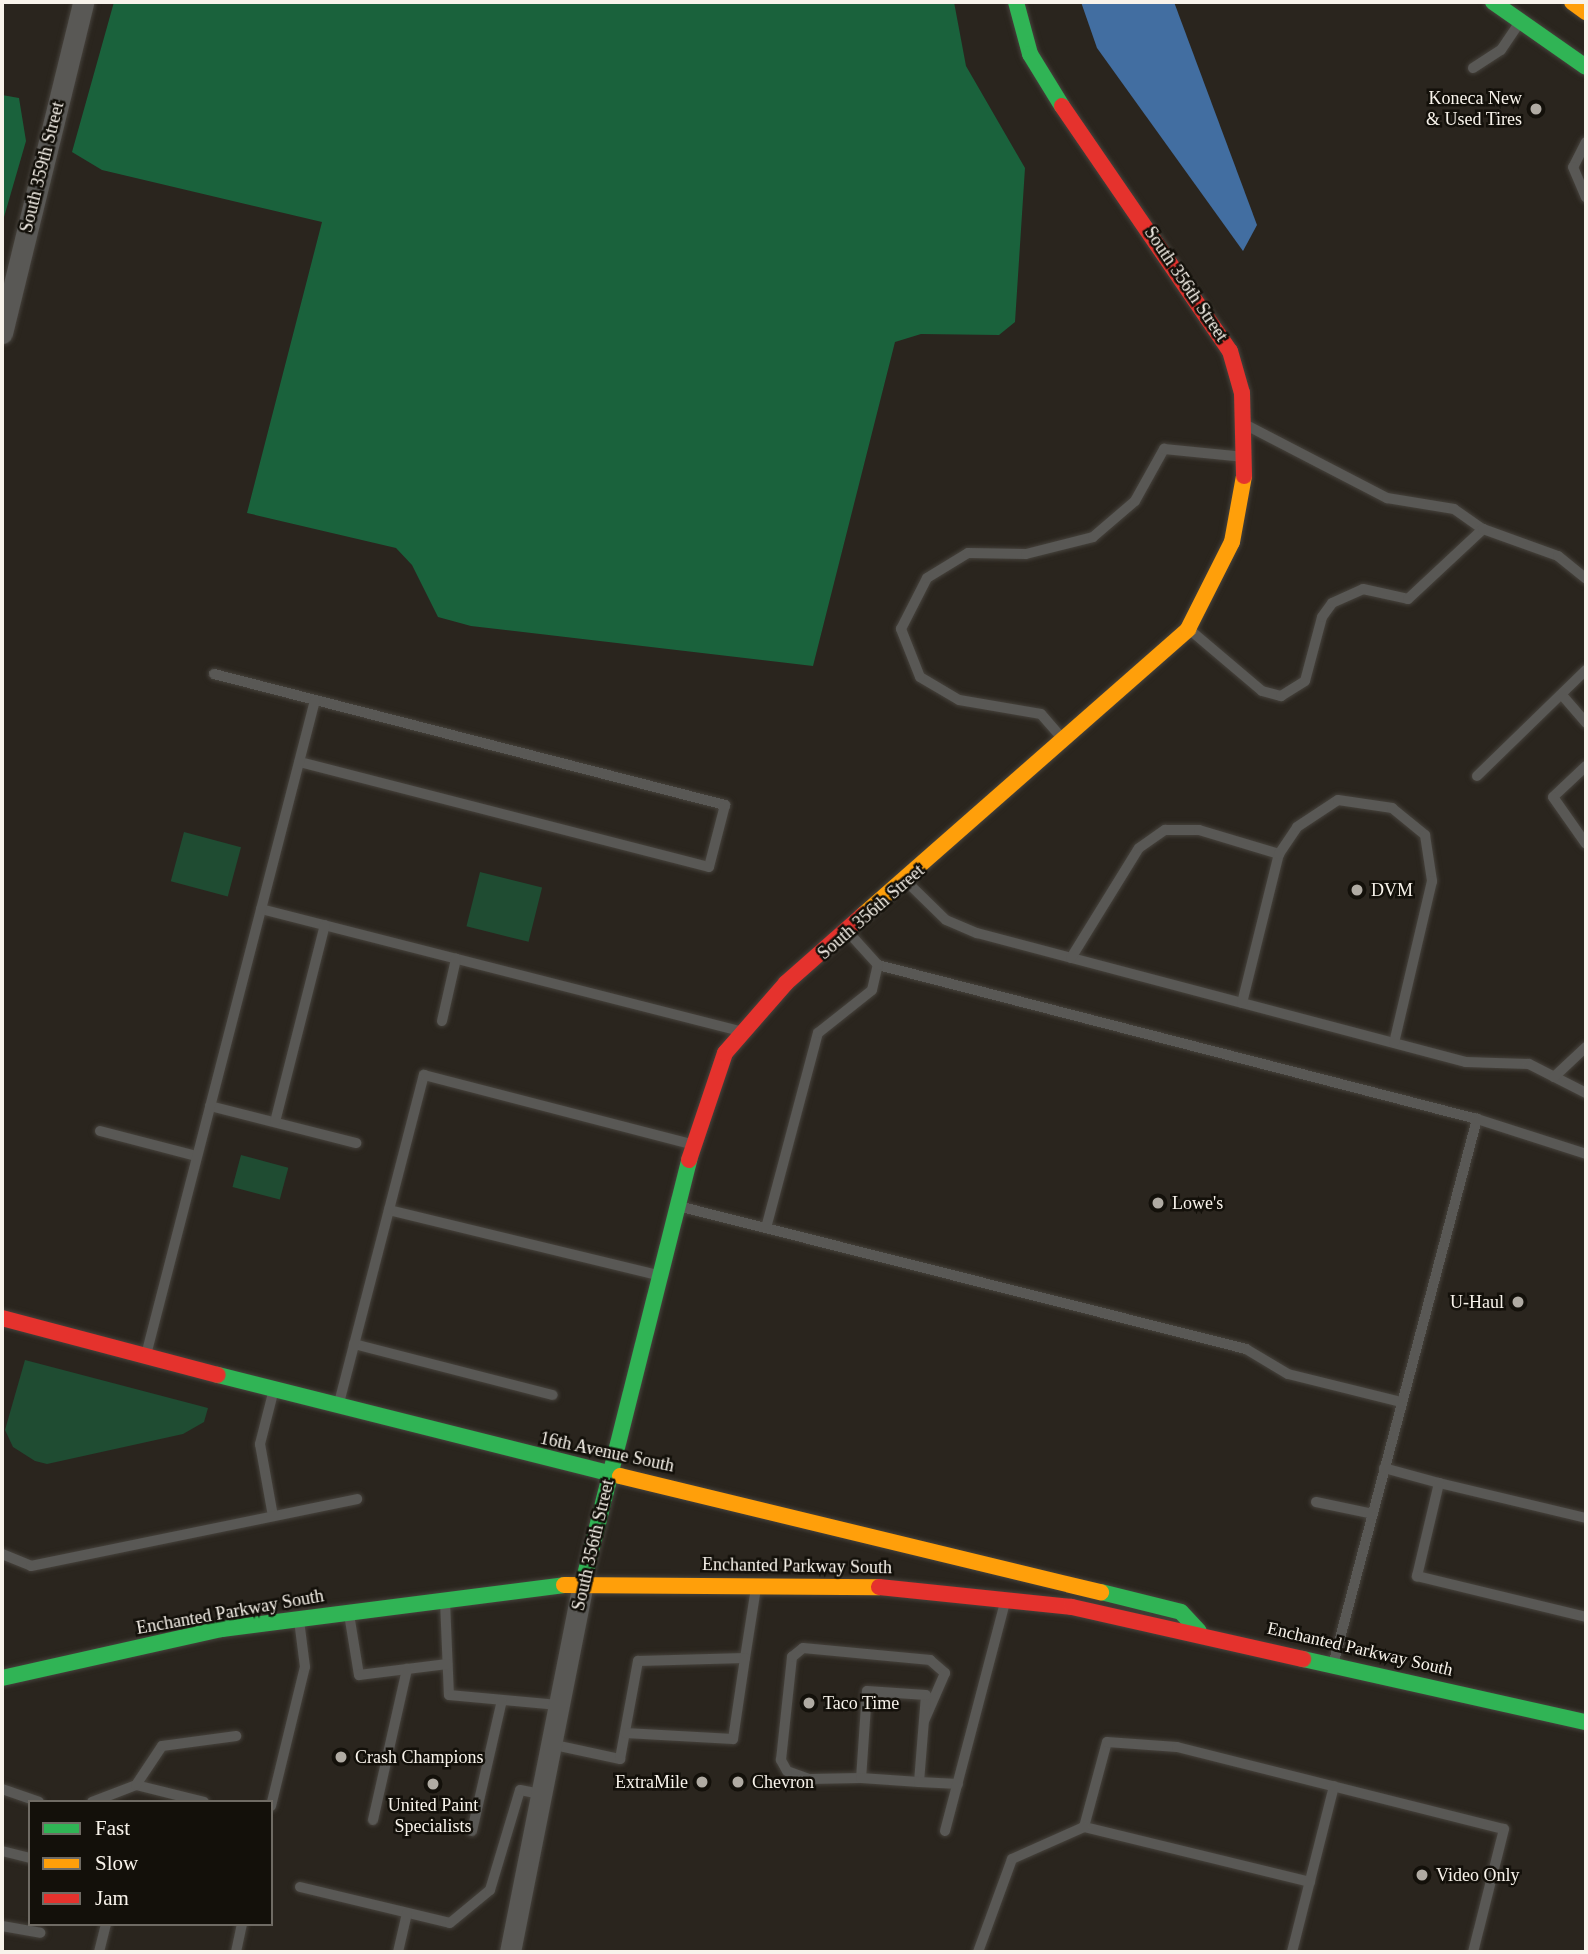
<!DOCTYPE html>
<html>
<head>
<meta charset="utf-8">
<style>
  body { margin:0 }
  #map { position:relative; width:1588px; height:1954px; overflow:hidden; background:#2a251e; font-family:Georgia,serif }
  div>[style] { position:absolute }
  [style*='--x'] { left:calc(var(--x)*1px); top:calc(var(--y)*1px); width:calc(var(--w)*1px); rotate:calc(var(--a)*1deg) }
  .green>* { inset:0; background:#1f4c32; transform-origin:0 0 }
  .forest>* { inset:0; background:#1a623c }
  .water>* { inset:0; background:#426ea1 }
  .roads { filter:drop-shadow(0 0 2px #46423c) drop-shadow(0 0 2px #46423c) }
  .lane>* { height:10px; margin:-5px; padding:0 5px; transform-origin:5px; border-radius:5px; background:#595855 }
  .street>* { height:21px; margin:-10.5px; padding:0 10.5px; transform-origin:10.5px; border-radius:10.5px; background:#595855 }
  .fast>* { height:16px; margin:-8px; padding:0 8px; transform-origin:8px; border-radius:8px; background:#30b455 }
  .slow>* { height:16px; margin:-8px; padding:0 8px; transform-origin:8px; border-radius:8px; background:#ff9f0a }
  .jam>* { height:16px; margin:-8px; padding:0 8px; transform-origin:8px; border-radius:8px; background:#e5322d }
  .dots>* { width:19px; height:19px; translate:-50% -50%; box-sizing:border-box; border:4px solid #13100a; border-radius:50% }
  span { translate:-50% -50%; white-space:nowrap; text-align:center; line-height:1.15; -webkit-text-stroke:5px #13100a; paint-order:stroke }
  .poi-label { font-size:18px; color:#f8f3eb }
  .right { translate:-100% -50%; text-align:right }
  .left { translate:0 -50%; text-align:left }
  .street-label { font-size:18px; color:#f8f3eb }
  .frame { position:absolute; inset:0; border:4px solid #f8f3eb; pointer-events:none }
  .legend { position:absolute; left:28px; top:1800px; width:245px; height:126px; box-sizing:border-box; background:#13100a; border:2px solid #6f6b64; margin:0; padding:9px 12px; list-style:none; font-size:21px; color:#f8f3eb }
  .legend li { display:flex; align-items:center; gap:14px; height:35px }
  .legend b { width:35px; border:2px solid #6f6b64 }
</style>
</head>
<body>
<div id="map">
  <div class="green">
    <div style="left:184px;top:832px;width:59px;height:51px;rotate:15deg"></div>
    <div style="left:480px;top:872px;width:64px;height:56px;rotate:14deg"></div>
    <div style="left:241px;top:1155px;width:49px;height:33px;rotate:15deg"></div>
    <div style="clip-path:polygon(25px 1360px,208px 1408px,204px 1422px,183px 1434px,47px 1464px,35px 1461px,13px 1447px,5px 1430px)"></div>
  </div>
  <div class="forest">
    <div style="clip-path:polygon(114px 2px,954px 2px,966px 66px,1025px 168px,1015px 322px,999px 335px,921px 334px,895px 342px,813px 666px,471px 626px,438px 617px,412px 565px,396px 548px,247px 513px,322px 222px,102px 170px,72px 152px)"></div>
    <div style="clip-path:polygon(2px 95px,19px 98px,26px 141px,2px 224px)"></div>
  </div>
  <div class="water">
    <div style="clip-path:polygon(1081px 2px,1174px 2px,1257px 225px,1243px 251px,1097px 48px)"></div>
  </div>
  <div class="roads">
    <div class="lane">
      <div style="--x:1473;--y:68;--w:33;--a:-33"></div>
      <div style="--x:1501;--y:50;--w:32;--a:-56"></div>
      <div style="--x:1586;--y:142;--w:28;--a:117"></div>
      <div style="--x:1573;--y:167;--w:33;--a:67"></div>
      <div style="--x:1248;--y:426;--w:157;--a:27.4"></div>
      <div style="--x:1387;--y:498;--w:68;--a:9.3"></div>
      <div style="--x:1454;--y:509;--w:35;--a:35"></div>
      <div style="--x:1190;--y:630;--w:94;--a:40.3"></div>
      <div style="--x:1262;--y:691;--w:20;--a:15"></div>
      <div style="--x:1281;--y:696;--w:28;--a:-32"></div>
      <div style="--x:1305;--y:681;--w:66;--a:-75.1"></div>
      <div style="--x:1322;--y:617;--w:17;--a:-54"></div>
      <div style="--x:1332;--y:603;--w:34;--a:-24"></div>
      <div style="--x:1363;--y:589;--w:46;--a:12.5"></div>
      <div style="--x:1408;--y:599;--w:103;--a:-43"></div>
      <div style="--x:1483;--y:529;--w:80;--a:19.8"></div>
      <div style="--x:1558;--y:556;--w:36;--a:39"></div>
      <div style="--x:214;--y:674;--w:528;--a:14.38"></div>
      <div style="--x:725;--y:805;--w:64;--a:104.5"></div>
      <div style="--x:709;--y:867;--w:423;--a:-165.6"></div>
      <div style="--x:1562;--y:695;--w:37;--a:49"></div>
      <div style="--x:1061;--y:737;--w:30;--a:-131"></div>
      <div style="--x:1041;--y:714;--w:83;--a:-170.3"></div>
      <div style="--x:959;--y:700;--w:45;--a:-149.5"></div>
      <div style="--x:920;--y:677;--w:52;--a:-111.6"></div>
      <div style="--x:901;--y:629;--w:57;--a:-63"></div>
      <div style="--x:927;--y:578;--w:48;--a:-31.4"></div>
      <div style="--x:968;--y:553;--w:58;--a:1"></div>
      <div style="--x:1026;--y:554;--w:69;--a:-14.2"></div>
      <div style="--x:1093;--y:537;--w:55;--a:-40.6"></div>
      <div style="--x:1135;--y:501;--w:60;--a:-60.9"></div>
      <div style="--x:1164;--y:449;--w:81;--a:5.6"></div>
      <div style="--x:1586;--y:766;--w:45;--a:136.8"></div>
      <div style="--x:1553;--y:797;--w:57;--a:54.9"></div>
      <div style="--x:1477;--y:776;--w:152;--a:-44.2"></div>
      <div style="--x:907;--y:882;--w:54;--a:44.3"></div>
      <div style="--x:946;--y:920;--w:34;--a:23"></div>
      <div style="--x:977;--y:933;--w:506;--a:14.78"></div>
      <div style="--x:1466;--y:1062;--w:63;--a:1.8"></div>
      <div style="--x:1529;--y:1064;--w:64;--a:27"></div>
      <div style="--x:261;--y:909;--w:493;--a:14.3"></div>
      <div style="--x:1071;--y:958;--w:129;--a:-58.3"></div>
      <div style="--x:1139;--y:848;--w:32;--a:-35"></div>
      <div style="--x:1165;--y:830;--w:34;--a:0"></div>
      <div style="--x:1199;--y:830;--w:84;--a:16.7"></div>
      <div style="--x:878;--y:965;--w:618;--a:14.42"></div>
      <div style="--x:1477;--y:1119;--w:114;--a:17.8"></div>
      <div style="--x:1242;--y:1003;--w:154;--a:-76.1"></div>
      <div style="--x:1279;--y:854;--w:32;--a:-56"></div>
      <div style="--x:1297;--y:827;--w:49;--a:-33.4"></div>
      <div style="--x:1338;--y:800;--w:55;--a:8.4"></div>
      <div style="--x:1392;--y:808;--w:43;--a:39.3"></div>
      <div style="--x:1425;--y:835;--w:47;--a:81.3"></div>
      <div style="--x:1432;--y:881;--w:166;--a:103.2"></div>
      <div style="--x:442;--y:1021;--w:64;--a:-77.3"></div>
      <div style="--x:1554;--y:1077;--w:44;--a:-43.2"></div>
      <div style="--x:210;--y:1106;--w:151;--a:14.2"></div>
      <div style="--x:275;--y:1122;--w:203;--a:-75.8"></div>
      <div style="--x:100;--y:1131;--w:100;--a:14.5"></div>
      <div style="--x:678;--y:1206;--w:586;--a:14.13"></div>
      <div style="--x:1246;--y:1349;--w:49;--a:30.8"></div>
      <div style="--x:1288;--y:1374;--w:116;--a:13.9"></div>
      <div style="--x:389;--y:1210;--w:277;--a:13.6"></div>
      <div style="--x:766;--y:1228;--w:202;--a:-75.1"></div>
      <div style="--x:818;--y:1033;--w:69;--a:-38.5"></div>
      <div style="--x:872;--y:990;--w:26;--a:-77"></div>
      <div style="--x:878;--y:965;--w:43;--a:-132.2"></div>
      <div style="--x:354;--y:1344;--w:205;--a:14.4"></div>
      <div style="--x:146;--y:1355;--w:676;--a:-75.53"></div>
      <div style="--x:273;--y:1393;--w:53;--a:104.3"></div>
      <div style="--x:260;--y:1444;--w:73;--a:79.8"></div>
      <div style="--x:339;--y:1403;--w:339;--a:-75.5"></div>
      <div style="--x:424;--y:1075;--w:275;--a:14.5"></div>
      <div style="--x:1384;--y:1468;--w:57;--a:15.3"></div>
      <div style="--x:1316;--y:1502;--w:58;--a:11.9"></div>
      <div style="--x:1586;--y:1518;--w:151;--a:-166.6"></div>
      <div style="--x:1439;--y:1483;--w:96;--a:103.3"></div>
      <div style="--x:1417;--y:1576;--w:174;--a:13.6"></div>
      <div style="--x:2;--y:1554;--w:31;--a:22"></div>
      <div style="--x:31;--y:1566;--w:333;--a:-11.6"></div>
      <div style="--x:445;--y:1601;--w:94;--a:87.6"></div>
      <div style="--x:449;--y:1695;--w:110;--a:5.2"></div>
      <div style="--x:349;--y:1614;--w:62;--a:80.7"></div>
      <div style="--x:359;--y:1675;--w:89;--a:-7.1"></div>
      <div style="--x:745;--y:1658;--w:71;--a:-81.1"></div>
      <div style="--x:1334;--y:1661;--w:561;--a:-75.22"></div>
      <div style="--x:550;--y:1744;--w:72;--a:12.1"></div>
      <div style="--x:620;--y:1759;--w:100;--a:-79.6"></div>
      <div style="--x:638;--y:1661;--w:107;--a:-1.6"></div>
      <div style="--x:745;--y:1658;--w:82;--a:98.4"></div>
      <div style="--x:733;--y:1739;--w:108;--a:-176.8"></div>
      <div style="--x:861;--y:1778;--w:52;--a:178.9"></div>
      <div style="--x:809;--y:1779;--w:23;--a:-160"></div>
      <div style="--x:787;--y:1771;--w:13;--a:-119"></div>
      <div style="--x:781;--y:1760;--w:104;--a:-83.9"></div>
      <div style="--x:792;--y:1657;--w:14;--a:-39"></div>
      <div style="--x:803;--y:1648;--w:128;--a:5.4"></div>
      <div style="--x:930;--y:1660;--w:20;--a:41"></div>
      <div style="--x:945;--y:1673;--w:52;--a:113.6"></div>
      <div style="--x:919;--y:1782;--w:87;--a:-85.4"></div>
      <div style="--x:926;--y:1695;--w:59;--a:-176.1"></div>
      <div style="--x:867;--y:1691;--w:87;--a:93.9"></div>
      <div style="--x:861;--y:1778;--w:58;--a:3.9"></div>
      <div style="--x:919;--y:1782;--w:39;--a:3"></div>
      <div style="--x:136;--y:1785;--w:70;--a:14"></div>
      <div style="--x:2;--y:1789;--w:39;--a:19"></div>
      <div style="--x:92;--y:1802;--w:47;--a:-21.1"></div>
      <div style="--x:136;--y:1785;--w:47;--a:-56.3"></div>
      <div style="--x:162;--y:1746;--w:75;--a:-7.7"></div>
      <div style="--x:271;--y:1806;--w:143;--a:-76.3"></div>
      <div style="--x:305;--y:1667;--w:47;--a:-97.3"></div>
      <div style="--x:373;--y:1820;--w:155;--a:-77.3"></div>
      <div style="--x:472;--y:1831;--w:134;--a:-77.1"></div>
      <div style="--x:945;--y:1831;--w:236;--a:-75.3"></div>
      <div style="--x:2;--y:1851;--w:29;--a:14"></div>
      <div style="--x:1310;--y:1882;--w:233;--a:-166.3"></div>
      <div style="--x:1084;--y:1827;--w:88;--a:-74.9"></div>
      <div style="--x:1107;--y:1742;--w:70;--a:4.1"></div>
      <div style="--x:1177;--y:1747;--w:337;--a:14.1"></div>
      <div style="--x:1504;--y:1829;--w:127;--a:104.1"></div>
      <div style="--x:300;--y:1887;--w:154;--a:13.5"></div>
      <div style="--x:450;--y:1923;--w:52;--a:-39.5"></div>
      <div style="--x:490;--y:1890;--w:104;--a:-73.3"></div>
      <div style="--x:520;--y:1790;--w:21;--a:11"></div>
      <div style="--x:2;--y:1926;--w:39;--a:10"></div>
      <div style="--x:99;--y:1952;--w:29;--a:-76"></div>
      <div style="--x:236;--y:1952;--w:29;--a:-78"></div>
      <div style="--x:398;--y:1952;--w:40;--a:-77"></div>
      <div style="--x:978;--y:1952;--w:99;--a:-69.9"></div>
      <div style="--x:1012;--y:1859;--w:79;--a:-24"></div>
      <div style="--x:1292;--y:1952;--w:171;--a:-75.8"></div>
    </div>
    <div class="street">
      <div style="--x:2;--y:333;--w:341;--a:-76.2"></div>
      <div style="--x:510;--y:1952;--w:376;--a:-78.8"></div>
    </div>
    <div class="fast">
      <div style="--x:1016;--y:2;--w:54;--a:74.9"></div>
      <div style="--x:1030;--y:54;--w:61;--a:58.4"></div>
      <div style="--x:1493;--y:2;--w:113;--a:35"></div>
      <div style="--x:218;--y:1375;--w:414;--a:14.1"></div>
      <div style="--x:583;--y:1583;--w:436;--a:-75.9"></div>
      <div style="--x:1101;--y:1592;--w:82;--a:14"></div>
      <div style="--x:1181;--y:1612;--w:26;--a:47"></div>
      <div style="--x:1303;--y:1659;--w:290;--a:12.6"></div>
      <div style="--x:2;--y:1678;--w:225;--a:-12.6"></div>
      <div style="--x:222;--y:1629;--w:345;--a:-7.3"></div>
    </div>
    <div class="slow">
      <div style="--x:1572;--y:2;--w:17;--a:36"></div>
      <div style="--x:863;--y:915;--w:433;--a:-41.3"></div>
      <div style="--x:1188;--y:629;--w:97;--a:-63.2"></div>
      <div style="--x:1232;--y:542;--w:67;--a:-79.7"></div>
      <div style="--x:620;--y:1476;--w:495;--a:13.6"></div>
      <div style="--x:564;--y:1585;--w:315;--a:0.4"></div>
    </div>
    <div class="jam">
      <div style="--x:1062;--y:106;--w:297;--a:55.6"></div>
      <div style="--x:1230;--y:351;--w:44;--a:74.1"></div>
      <div style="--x:1242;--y:393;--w:83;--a:88.6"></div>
      <div style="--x:689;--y:1160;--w:113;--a:-71.4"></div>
      <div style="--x:725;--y:1053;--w:93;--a:-48.9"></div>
      <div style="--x:786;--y:983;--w:103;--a:-41.4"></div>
      <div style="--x:2;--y:1318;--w:223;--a:14.8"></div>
      <div style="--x:879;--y:1587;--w:194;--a:5.9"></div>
      <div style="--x:1072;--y:1607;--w:237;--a:12.7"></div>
    </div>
  </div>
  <div class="dots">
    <div style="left:1536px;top:109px;background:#b0aba3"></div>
    <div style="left:1357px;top:890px;background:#b0aba3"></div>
    <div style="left:1158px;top:1203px;background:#b0aba3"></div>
    <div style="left:1518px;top:1302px;background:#b0aba3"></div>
    <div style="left:809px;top:1703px;background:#b0aba3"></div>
    <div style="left:341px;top:1757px;background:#b0aba3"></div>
    <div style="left:702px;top:1782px;background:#b0aba3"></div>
    <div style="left:738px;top:1782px;background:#b0aba3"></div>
    <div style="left:433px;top:1784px;background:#b0aba3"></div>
    <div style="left:1422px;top:1875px;background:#b0aba3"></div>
  </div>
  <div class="poi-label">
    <span class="right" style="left:1522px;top:109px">Koneca New<br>&amp; Used Tires</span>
    <span class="left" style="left:1371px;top:890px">DVM</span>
    <span class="left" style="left:1172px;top:1203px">Lowe's</span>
    <span class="right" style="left:1504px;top:1302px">U-Haul</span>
    <span class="left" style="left:823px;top:1703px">Taco Time</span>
    <span class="left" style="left:355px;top:1757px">Crash Champions</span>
    <span class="right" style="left:688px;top:1782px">ExtraMile</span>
    <span class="left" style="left:752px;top:1782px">Chevron</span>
    <span style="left:433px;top:1816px">United Paint<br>Specialists</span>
    <span class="left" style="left:1436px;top:1875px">Video Only</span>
  </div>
  <div class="street-label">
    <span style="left:42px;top:167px;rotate:-76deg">South 359th Street</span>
    <span style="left:1186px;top:284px;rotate:56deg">South 356th Street</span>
    <span style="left:871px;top:912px;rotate:-41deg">South 356th Street</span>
    <span style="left:607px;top:1452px;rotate:12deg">16th Avenue South</span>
    <span style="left:593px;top:1545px;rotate:-77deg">South 356th Street</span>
    <span style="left:797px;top:1566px;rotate:1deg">Enchanted Parkway South</span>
    <span style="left:230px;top:1612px;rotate:-10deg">Enchanted Parkway South</span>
    <span style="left:1360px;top:1649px;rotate:13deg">Enchanted Parkway South</span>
  </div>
  <div class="frame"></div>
  <ul class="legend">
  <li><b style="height:9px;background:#30b455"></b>Fast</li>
  <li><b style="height:9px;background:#ff9f0a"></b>Slow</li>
  <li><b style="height:9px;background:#e5322d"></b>Jam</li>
  </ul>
</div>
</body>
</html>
